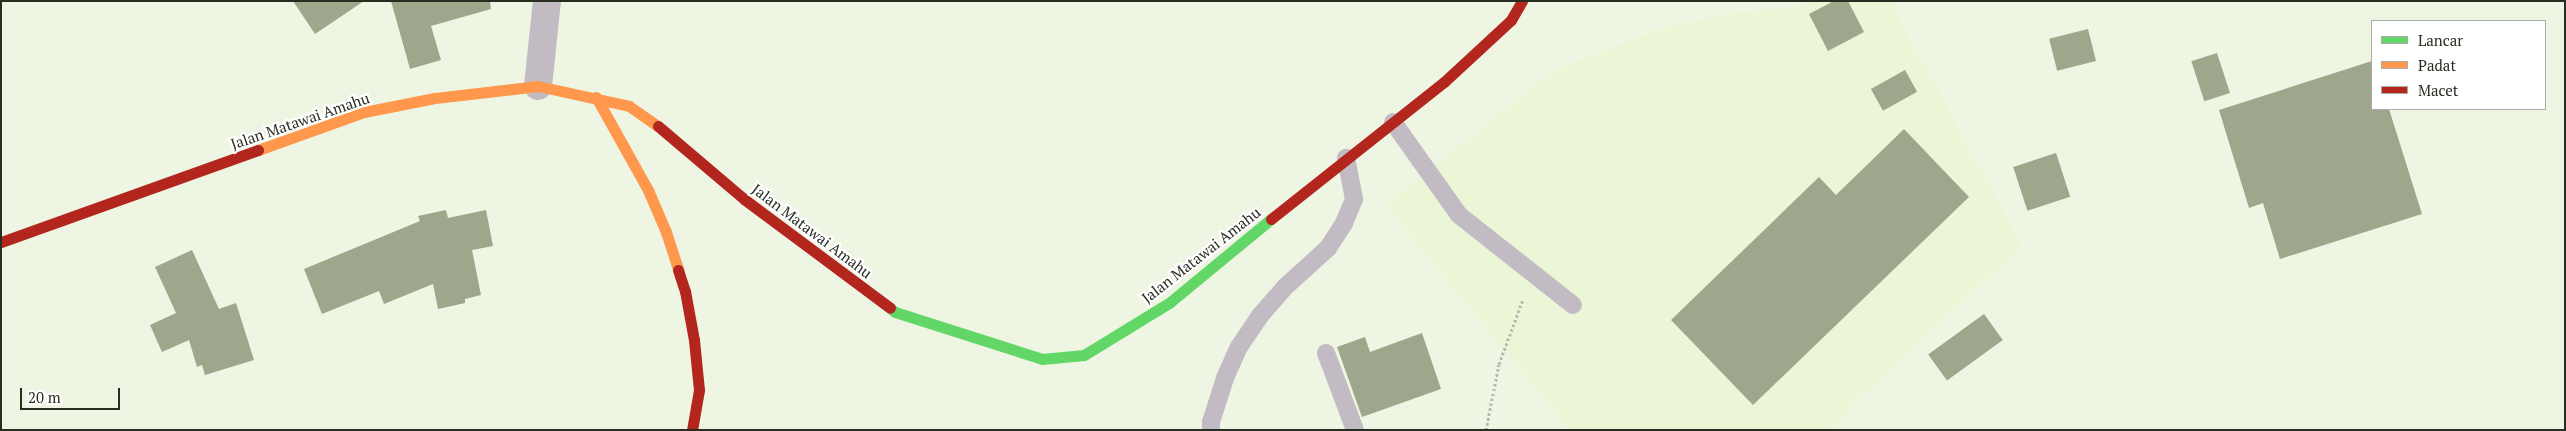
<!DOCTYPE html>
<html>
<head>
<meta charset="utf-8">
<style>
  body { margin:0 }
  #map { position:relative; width:2566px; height:431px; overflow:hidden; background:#eef5e2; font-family:"PT Serif",serif }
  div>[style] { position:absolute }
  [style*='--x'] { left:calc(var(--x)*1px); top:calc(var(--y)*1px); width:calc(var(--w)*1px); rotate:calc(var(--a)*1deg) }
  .built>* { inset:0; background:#eaf6d6 }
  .building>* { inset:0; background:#9ea68b; transform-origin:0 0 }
  .path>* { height:3px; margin-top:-1.5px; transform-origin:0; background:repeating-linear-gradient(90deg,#b8b7b5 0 2.5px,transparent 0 5px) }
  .lane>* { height:18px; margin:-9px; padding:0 9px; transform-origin:9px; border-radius:9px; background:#c2bbc3 }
  .street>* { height:28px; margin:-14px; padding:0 14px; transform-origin:14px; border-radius:14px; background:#c2bbc3 }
  .fast>* { height:11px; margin:-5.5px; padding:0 5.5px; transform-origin:5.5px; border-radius:5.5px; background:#63d668 }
  .slow>* { height:11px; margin:-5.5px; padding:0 5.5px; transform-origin:5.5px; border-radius:5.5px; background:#ff974d }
  .jam>* { height:11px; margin:-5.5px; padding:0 5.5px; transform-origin:5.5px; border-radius:5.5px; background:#b3261e }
  span { translate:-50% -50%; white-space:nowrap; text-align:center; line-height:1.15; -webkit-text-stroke:4.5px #fff; paint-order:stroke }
  .street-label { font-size:15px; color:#282d21 }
  .frame { position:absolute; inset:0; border:2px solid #282d21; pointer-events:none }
  .legend { position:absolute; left:2371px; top:20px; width:175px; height:90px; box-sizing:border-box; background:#fff; border:1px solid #a9aba6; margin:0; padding:6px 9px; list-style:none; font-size:15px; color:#282d21 }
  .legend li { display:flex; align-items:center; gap:10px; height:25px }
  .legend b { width:25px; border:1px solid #a9aba6 }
  .scale { position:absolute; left:20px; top:388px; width:100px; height:22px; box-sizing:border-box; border:2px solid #282d21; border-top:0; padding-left:6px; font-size:15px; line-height:18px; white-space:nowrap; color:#282d21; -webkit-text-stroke:4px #fff; paint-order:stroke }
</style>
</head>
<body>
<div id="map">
  <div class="built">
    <div style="clip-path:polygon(1814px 1px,1890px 1px,2022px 246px,1853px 404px,1835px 430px,1570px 430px,1385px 205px,1555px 70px,1663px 28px,1725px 14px,1804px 6px)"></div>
  </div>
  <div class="building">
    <div style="clip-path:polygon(293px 1px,364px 1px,315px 34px)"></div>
    <div style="clip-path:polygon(391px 1px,490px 1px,491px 9px,431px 26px,441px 60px,410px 69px)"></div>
    <div style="clip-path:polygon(1834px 1px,1848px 1px,1864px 32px,1828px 51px,1809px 14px)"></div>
    <div style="left:2088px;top:29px;width:33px;height:40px;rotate:76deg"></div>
    <div style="left:2217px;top:53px;width:42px;height:27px;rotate:72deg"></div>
    <div style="clip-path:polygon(2372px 61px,2372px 109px,2389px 109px,2422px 214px,2280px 259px,2263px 203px,2249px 208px,2219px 110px)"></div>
    <div style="left:1905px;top:70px;width:25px;height:39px;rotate:61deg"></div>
    <div style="clip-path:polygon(1904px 129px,1969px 197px,1753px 405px,1671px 320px,1819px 177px,1836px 195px)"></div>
    <div style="left:2056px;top:153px;width:46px;height:45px;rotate:72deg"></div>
    <div style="clip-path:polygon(446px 210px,448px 218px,486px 210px,493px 246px,472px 250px,481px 295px,465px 299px,465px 303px,438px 309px,433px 284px,384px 304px,379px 291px,322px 314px,304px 269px,420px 221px,418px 216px)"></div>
    <div style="clip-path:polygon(192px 250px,219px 309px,236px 303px,254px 360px,205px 375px,202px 365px,197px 367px,189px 340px,162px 352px,150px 325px,176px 313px,155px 267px)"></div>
    <div style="left:1984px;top:314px;width:32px;height:69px;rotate:54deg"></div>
    <div style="clip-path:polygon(1422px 333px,1441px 389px,1362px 417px,1337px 347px,1365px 337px,1370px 352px)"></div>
  </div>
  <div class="path">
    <div style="--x:1486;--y:430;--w:67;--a:-78.9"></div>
    <div style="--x:1499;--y:364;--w:69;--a:-69.7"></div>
  </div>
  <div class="lane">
    <div style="--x:1393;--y:122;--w:114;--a:54.6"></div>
    <div style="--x:1459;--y:215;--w:145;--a:38.3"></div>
    <div style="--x:1326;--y:353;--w:82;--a:69.4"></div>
    <div style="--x:1211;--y:430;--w:8;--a:-90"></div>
    <div style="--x:1211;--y:422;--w:46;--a:-72.3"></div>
    <div style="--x:1225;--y:378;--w:34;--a:-66"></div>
    <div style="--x:1239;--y:347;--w:36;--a:-56"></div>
    <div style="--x:1259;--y:317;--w:40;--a:-49"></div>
    <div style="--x:1285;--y:287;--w:58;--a:-42.2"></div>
    <div style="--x:1328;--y:248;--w:30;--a:-57"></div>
    <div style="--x:1344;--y:223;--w:26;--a:-67"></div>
    <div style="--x:1354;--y:199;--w:42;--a:-101"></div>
  </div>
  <div class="street">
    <div style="--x:538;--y:86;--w:85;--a:-84"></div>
  </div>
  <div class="fast">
    <div style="--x:890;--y:308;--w:6;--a:39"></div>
    <div style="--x:895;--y:312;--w:154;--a:17.7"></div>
    <div style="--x:1042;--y:359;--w:42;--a:-5.4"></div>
    <div style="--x:1084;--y:355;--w:100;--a:-31.5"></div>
    <div style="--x:1169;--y:303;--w:132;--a:-39.5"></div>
  </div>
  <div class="slow">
    <div style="--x:596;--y:97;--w:107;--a:60.8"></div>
    <div style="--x:648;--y:190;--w:46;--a:66.8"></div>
    <div style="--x:666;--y:232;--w:40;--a:72"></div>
    <div style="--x:258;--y:150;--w:113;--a:-19.7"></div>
    <div style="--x:364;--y:112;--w:72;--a:-11.2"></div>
    <div style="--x:435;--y:98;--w:104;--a:-6.6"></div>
    <div style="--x:538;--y:86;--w:93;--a:12.4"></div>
    <div style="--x:629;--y:106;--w:35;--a:35"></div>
  </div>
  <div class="jam">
    <div style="--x:658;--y:126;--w:113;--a:40.3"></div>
    <div style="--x:744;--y:199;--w:182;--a:36.7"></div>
    <div style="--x:1271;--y:219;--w:221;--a:-38.4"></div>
    <div style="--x:1444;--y:82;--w:91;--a:-42.8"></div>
    <div style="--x:1511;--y:20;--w:22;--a:-60"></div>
    <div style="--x:1;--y:242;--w:273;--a:-19.7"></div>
    <div style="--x:678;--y:270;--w:22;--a:72"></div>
    <div style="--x:685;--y:291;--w:50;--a:79.6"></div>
    <div style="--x:694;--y:340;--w:50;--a:84.3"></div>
    <div style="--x:699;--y:390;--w:41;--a:99.9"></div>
  </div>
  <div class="street-label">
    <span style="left:300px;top:121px;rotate:-19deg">Jalan Matawai Amahu</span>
    <span style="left:812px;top:231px;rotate:37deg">Jalan Matawai Amahu</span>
    <span style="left:1201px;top:255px;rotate:-38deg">Jalan Matawai Amahu</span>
  </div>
  <div class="frame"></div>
  <ul class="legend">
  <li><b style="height:6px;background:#63d668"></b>Lancar</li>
  <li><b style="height:6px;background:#ff974d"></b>Padat</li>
  <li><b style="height:6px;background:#b3261e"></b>Macet</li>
  </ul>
  <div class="scale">20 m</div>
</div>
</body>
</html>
